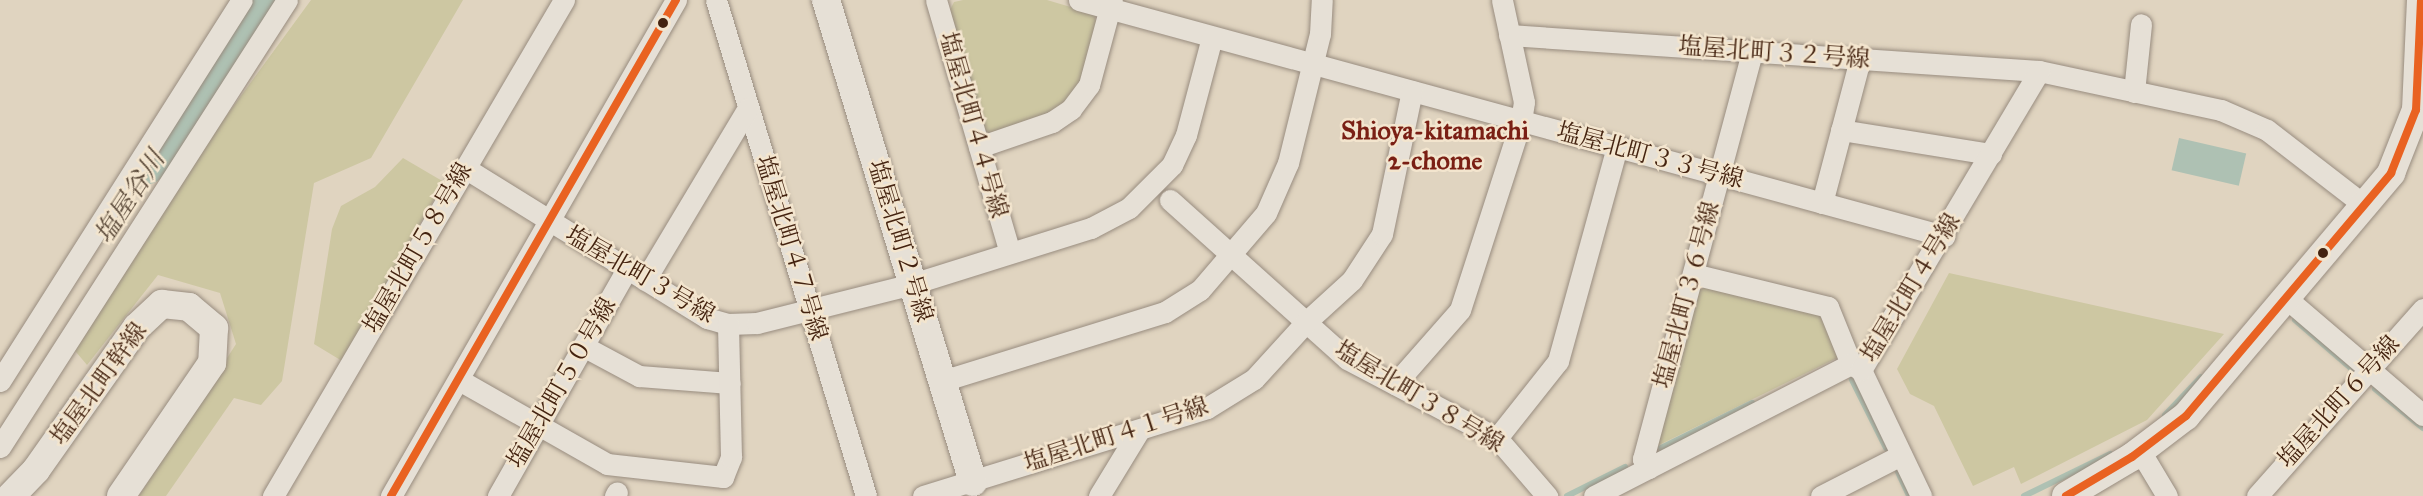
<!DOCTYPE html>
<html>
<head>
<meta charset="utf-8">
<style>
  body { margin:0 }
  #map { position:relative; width:2423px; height:496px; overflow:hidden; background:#e0d4c0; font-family:"IM FELL Great Primer","Noto Serif JP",serif }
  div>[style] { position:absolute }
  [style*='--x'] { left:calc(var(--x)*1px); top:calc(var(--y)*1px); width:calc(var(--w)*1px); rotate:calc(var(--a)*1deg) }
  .green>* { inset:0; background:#cdc7a2 }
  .water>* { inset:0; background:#aec1b3; transform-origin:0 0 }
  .stream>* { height:6px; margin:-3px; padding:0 3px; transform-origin:3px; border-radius:3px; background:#aec1b3 }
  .river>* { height:34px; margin:-17px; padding:0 17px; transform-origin:17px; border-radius:17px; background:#aec1b3 }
  .roads { filter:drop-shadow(0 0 2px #988c7f) drop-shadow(0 0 2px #988c7f) }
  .street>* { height:21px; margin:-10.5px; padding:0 10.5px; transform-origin:10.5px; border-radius:10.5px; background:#e6e0d6 }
  .secondary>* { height:28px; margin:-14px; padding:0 14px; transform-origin:14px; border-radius:14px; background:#e6e0d6 }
  .bus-1>* { height:8px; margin:-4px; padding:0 4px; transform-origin:4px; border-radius:4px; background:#e96221 }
  .dots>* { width:16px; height:16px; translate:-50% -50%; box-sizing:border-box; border:3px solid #f3e5ce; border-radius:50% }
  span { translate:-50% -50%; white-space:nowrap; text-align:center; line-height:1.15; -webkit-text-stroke:5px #f3e5ce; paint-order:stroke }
  .street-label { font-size:24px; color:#442310 }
  .neighbourhood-label { font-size:26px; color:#7a1f14; font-weight:700 }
  .water-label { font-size:26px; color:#594838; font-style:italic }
</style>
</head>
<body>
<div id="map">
  <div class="green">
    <div style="clip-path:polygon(311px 0,463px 0,371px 158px,314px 183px,282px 381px,261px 405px,234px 398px,166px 496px,139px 496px,236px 344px,220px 293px,158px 275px,87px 365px,71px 346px,216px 130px)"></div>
    <div style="clip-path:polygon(963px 0,1047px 0,1094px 14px,1097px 25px,1080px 81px,1068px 103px,1041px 119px,992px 134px,981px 129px,949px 12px,954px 2px)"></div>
    <div style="clip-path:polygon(403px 158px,444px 182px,342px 361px,314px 344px,332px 229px,341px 206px,375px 187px)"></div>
    <div style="clip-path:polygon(1949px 273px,2224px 334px,2147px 420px,2021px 484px,2014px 467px,1973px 486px,1934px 406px,1910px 394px,1897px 369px)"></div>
    <div style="clip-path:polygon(1707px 287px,1815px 312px,1825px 318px,1840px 352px,1837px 358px,1657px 446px,1697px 291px)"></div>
  </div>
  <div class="water">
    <div style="left:2179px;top:138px;width:69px;height:33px;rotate:13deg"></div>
  </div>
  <div class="stream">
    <div style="--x:2295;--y:320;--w:75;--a:40.7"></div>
    <div style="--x:1852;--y:380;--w:76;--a:63.4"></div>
    <div style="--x:2375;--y:389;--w:62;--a:39.1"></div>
    <div style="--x:2165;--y:415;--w:52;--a:-46.5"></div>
    <div style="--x:1661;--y:448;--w:102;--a:-26.3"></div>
    <div style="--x:1898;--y:472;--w:26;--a:65"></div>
    <div style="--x:1567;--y:496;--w:65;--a:-26.6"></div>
    <div style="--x:2024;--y:496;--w:96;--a:-26"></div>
  </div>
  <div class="river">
    <div style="--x:148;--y:167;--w:202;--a:-55.9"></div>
  </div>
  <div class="roads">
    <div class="street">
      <div style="--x:716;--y:0;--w:518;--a:73.17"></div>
      <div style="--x:936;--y:0;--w:260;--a:73.7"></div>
      <div style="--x:1079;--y:0;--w:897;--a:15.26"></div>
      <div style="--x:1509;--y:35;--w:531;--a:3.89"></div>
      <div style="--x:2039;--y:71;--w:186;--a:12.1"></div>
      <div style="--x:2221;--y:110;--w:50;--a:23.5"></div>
      <div style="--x:2267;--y:130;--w:123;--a:37.7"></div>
      <div style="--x:2134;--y:92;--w:68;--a:-84.1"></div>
      <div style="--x:1841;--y:130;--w:152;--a:9.1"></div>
      <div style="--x:979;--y:147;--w:77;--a:-18.9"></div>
      <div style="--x:1052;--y:122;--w:23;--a:-34"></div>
      <div style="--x:1071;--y:109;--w:30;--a:-53"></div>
      <div style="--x:1089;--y:85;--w:88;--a:-74.9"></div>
      <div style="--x:465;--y:168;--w:285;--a:31.8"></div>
      <div style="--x:707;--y:318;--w:22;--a:16"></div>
      <div style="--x:728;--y:324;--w:29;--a:-2"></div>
      <div style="--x:757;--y:323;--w:160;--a:-14.1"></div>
      <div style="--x:912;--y:284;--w:188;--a:-17.4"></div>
      <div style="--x:1091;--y:228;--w:43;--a:-27.8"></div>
      <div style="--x:1129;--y:208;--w:61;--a:-45"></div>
      <div style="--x:1172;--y:165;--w:33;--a:-65"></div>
      <div style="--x:1186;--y:135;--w:101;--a:-75.1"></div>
      <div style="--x:1170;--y:200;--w:238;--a:41.9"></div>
      <div style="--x:1347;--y:359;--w:170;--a:27.8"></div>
      <div style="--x:1497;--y:438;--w:77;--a:49.2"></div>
      <div style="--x:1822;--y:203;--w:149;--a:-75.2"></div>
      <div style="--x:1693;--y:274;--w:139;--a:13.7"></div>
      <div style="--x:1828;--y:307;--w:61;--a:68"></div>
      <div style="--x:645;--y:280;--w:200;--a:-59.1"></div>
      <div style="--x:2286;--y:298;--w:180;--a:40.5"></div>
      <div style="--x:583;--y:346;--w:64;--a:28.2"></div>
      <div style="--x:639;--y:376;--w:91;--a:4.4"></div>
      <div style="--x:1861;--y:370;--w:140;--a:64.5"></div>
      <div style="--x:0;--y:381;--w:451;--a:-57.6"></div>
      <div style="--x:461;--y:381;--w:168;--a:29.6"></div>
      <div style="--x:607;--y:464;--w:117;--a:6.4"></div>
      <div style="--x:723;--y:477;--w:22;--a:-68"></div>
      <div style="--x:731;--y:457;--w:133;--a:-91.3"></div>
      <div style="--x:942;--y:381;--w:233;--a:-17.2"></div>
      <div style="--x:1165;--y:312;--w:41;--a:-32.2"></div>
      <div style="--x:1200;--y:290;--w:101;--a:-49.4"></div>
      <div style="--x:1266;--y:213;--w:55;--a:-66.3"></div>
      <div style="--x:1288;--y:163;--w:133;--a:-76.1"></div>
      <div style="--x:1320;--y:34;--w:34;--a:-87"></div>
      <div style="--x:1395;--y:384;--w:98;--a:-48.7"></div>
      <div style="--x:1460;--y:310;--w:199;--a:-72.1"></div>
      <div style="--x:1521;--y:121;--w:19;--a:-81"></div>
      <div style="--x:1524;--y:102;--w:104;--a:-102.2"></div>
      <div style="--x:1497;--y:438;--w:98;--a:-51.6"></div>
      <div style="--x:1558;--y:361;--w:222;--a:-74.6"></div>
      <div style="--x:0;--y:447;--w:531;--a:-57.3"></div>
      <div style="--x:2140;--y:451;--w:52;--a:59"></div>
      <div style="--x:1649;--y:468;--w:11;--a:-124"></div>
      <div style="--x:1643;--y:459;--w:422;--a:-75"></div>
      <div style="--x:273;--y:496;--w:575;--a:-59.6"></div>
      <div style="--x:391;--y:496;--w:572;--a:-60.12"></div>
      <div style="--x:498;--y:496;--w:261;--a:-60.4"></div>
      <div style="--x:615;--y:496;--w:4;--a:-63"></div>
      <div style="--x:923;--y:496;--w:297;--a:-17.2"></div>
      <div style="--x:1207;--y:408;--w:55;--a:-31.7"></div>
      <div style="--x:1254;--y:379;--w:77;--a:-47.6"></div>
      <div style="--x:1306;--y:322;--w:62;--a:-42.4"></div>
      <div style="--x:1352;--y:280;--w:55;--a:-56.9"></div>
      <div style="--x:1382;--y:234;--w:146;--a:-78.2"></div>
      <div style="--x:1099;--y:496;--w:75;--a:-58.6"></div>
      <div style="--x:1594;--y:496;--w:289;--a:-27.2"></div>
      <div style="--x:1851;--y:364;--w:12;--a:31"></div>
      <div style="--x:1861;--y:370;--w:348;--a:-59.2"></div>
      <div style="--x:1821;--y:496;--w:90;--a:-27.1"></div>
      <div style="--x:2257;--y:496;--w:250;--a:-48.4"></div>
    </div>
    <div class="secondary">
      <div style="--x:826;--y:0;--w:504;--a:73.04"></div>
      <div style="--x:11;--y:496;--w:36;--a:-46"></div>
      <div style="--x:36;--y:470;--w:175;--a:-54.8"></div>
      <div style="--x:137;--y:327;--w:34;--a:-43"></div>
      <div style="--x:162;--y:304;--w:27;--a:6"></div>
      <div style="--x:189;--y:307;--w:33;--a:40"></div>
      <div style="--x:214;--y:328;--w:35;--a:93"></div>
      <div style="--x:212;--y:363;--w:161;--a:124.4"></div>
      <div style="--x:2066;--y:496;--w:77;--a:-30.6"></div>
      <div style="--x:2132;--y:457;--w:68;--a:-37.2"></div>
      <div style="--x:2186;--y:416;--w:318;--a:-49.8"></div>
      <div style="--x:2391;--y:173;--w:68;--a:-68.4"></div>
      <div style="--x:2416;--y:110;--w:110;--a:-87.4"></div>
    </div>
  </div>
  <div class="bus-1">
    <div style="--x:391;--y:496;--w:572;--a:-60.12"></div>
    <div style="--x:2066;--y:496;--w:77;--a:-30.6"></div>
    <div style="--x:2132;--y:457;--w:68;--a:-37.2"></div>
    <div style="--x:2186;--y:416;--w:318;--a:-49.8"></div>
    <div style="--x:2391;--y:173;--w:68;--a:-68.4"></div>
    <div style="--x:2416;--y:110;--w:110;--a:-87.4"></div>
  </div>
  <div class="dots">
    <div style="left:663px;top:23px;background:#442310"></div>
    <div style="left:2323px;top:253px;background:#442310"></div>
  </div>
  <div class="street-label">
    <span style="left:1774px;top:53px;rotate:4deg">塩屋北町３２号線</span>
    <span style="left:973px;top:125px;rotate:74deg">塩屋北町４４号線</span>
    <span style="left:1650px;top:156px;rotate:15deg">塩屋北町３３号線</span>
    <span style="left:900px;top:241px;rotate:73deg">塩屋北町２号線</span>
    <span style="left:418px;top:248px;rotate:-60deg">塩屋北町５８号線</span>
    <span style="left:791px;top:248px;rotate:73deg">塩屋北町４７号線</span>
    <span style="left:640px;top:275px;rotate:30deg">塩屋北町３号線</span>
    <span style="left:1911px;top:288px;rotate:-59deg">塩屋北町４号線</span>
    <span style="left:1687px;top:295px;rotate:-75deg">塩屋北町３６号線</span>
    <span style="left:562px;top:383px;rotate:-60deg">塩屋北町５０号線</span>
    <span style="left:99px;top:384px;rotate:-54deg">塩屋北町幹線</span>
    <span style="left:1419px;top:397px;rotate:31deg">塩屋北町３８号線</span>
    <span style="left:2339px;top:402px;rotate:-48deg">塩屋北町６号線</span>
    <span style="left:1116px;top:435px;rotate:-18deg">塩屋北町４１号線</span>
  </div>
  <div class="neighbourhood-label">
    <span style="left:1435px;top:146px">Shioya-kitamachi<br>2-chome</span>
  </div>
  <div class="water-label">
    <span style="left:130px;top:197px;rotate:-57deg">塩屋谷川</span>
  </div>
</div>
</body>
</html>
